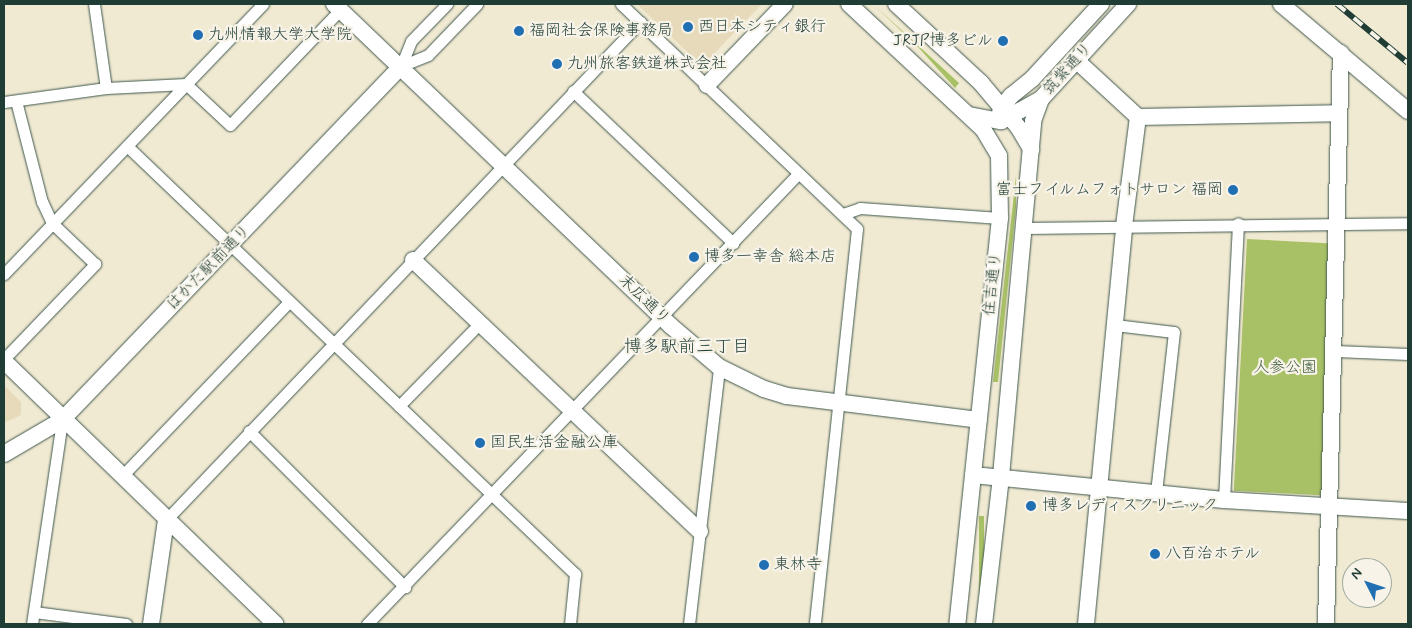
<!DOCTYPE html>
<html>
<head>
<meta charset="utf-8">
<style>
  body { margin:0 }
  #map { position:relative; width:1412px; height:628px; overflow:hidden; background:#f1ead3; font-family:Mynerve,"Klee One",sans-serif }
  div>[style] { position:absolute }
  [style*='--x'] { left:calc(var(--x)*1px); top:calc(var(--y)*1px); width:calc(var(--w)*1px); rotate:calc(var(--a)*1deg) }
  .built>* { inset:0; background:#e7daba }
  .green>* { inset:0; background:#a8c066; transform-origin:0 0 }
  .roads { filter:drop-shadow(0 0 1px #3e574c) drop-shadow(0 0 1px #3e574c) }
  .street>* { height:11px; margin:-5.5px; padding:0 5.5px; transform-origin:5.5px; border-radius:5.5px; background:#fff }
  .secondary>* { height:16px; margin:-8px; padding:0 8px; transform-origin:8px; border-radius:8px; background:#fff }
  .rail>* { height:5.5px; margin-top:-2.75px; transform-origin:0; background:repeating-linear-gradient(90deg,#f7f3e8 0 11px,#1f3d34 0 22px); box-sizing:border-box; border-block:1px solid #1f3d34 }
  .dots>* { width:14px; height:14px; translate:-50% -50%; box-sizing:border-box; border:2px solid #f7f3e8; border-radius:50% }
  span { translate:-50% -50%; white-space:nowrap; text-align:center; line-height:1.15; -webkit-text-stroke:4.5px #f7f3e8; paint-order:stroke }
  .poi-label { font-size:16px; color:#1f3d34 }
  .left { translate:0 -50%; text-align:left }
  .right { translate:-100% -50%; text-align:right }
  .street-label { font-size:16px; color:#1f3d34 }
  .park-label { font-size:16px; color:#415e40 }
  .neighbourhood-label { font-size:18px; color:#1f3d34 }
  .frame { position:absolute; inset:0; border:5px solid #1f3d34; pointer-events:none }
  .north { position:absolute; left:1342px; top:558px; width:50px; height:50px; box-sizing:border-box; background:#f7f3e8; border:1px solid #a1aaa0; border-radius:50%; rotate:311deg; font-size:14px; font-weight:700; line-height:20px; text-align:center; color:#1f3d34 }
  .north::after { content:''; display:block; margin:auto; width:18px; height:22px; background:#1f6fb2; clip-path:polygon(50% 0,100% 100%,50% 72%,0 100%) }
</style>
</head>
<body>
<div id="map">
  <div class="built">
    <div style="clip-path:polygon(637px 4px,762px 4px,702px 66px)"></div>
    <div style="clip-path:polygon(4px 385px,21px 402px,21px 415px,4px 423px)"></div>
  </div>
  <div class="green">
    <div style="clip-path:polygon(873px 4px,959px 83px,955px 88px,918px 47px)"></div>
    <div style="clip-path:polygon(1016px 176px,1016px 207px,998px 382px,993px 382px)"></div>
    <div style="left:1247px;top:239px;width:91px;height:252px;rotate:3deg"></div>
    <div style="left:979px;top:516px;width:5px;height:109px"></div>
  </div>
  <div class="roads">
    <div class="street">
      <div style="--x:94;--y:4;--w:85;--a:81.9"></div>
      <div style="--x:621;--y:4;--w:326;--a:43.6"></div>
      <div style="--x:857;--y:229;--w:397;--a:96.1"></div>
      <div style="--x:401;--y:66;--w:29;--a:-22"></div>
      <div style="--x:428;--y:55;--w:71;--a:-46.1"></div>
      <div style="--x:401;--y:66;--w:27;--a:-68"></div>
      <div style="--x:411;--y:41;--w:52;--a:-45.8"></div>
      <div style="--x:573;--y:91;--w:221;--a:43.5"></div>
      <div style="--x:4;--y:102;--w:103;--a:-7.8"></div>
      <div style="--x:106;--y:88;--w:80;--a:-2.9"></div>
      <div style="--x:186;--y:84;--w:60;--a:43"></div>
      <div style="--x:230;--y:125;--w:159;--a:-46.3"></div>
      <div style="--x:127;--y:146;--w:620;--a:43.69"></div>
      <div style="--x:575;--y:574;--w:50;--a:95.7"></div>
      <div style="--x:843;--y:214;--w:18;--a:-19"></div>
      <div style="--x:860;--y:208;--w:140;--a:4.1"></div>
      <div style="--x:1025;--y:228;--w:383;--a:-0.7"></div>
      <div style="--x:4;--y:274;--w:374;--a:-46.2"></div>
      <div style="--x:1115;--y:325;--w:59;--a:6.8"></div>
      <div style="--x:1174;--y:332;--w:162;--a:96.4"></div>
      <div style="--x:1335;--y:351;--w:73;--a:2.4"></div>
      <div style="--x:4;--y:359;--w:132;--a:-46.2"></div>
      <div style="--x:95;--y:264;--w:59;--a:-136.4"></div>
      <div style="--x:52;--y:223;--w:23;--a:-115"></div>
      <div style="--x:42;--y:202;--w:104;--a:-104.4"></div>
      <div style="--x:399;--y:406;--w:116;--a:-45.7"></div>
      <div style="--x:249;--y:431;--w:221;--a:45"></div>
      <div style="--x:122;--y:476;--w:241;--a:-46.2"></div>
      <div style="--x:1224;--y:500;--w:277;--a:-87.1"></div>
      <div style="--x:166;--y:520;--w:688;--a:-46.41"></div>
      <div style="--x:34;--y:612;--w:93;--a:7.4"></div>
      <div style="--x:32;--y:624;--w:206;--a:-81.6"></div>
      <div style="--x:367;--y:624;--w:623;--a:-46.24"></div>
      <div style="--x:689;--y:624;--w:259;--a:-83.3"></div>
    </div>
    <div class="secondary">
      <div style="--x:334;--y:4;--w:466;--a:43.7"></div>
      <div style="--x:671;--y:326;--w:63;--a:40.5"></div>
      <div style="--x:719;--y:367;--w:50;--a:26.1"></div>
      <div style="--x:764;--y:389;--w:24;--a:17"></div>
      <div style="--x:787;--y:396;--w:193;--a:7.1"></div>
      <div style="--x:849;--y:4;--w:183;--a:43"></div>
      <div style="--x:983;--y:129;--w:31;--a:59"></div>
      <div style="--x:999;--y:156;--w:62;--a:89.1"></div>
      <div style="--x:1000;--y:218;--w:408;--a:96"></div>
      <div style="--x:896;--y:4;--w:116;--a:42.9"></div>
      <div style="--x:981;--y:83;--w:57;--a:49.9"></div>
      <div style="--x:1018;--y:127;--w:26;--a:59"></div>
      <div style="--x:1281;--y:4;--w:166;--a:40.1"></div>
      <div style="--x:1076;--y:60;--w:84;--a:42.6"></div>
      <div style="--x:1138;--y:117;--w:200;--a:-1.1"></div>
      <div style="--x:707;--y:85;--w:112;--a:-46.1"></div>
      <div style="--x:969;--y:115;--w:33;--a:11"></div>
      <div style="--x:1001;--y:121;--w:46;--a:-28.8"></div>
      <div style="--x:1041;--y:99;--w:129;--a:-47.5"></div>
      <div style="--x:999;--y:119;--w:11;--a:-80"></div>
      <div style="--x:1001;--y:108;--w:16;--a:-50"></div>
      <div style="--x:1011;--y:96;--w:27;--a:-39"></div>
      <div style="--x:1032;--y:79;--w:102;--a:-47.4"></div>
      <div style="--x:413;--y:260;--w:395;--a:43.4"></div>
      <div style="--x:4;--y:361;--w:378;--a:44.1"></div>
      <div style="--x:4;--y:454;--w:67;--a:-30.4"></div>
      <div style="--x:62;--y:420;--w:490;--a:-46.2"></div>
      <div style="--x:973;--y:475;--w:252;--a:5.7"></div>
      <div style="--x:1224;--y:500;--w:184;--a:3.4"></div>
      <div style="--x:151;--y:624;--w:105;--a:-81.8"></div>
      <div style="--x:984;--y:624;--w:149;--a:-83.4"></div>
      <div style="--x:1001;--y:476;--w:356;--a:-84.8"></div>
      <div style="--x:1033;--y:121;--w:23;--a:-70"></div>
      <div style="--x:1086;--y:624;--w:400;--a:-84.5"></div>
      <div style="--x:1124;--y:226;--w:110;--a:-82.7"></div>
      <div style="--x:1326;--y:624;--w:571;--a:-88.5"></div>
    </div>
  </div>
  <div class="rail">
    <div style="--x:1337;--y:4;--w:92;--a:39.7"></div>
  </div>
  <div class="dots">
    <div style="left:688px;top:27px;background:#1f6fb2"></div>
    <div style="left:519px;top:31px;background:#1f6fb2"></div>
    <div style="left:198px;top:35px;background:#1f6fb2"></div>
    <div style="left:1003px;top:41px;background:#1f6fb2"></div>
    <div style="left:557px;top:64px;background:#1f6fb2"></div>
    <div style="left:1233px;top:190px;background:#1f6fb2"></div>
    <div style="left:694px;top:257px;background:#1f6fb2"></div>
    <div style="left:480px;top:443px;background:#1f6fb2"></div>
    <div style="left:1031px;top:506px;background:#1f6fb2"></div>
    <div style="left:1155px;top:554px;background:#1f6fb2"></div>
    <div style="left:764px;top:565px;background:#1f6fb2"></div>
  </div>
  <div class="poi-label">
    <span class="left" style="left:698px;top:27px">西日本シティ銀行</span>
    <span class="left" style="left:529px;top:31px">福岡社会保険事務局</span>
    <span class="left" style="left:208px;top:35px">九州情報大学大学院</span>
    <span class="right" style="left:993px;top:41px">JRJP博多ビル</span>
    <span class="left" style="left:567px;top:64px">九州旅客鉄道株式会社</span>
    <span class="right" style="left:1223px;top:190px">富士フイルムフォトサロン 福岡</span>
    <span class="left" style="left:704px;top:257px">博多一幸舎 総本店</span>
    <span class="left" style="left:490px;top:443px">国民生活金融公庫</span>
    <span class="left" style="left:1042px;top:506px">博多レディスクリニック</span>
    <span class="left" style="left:1165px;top:554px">八百治ホテル</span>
    <span class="left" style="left:774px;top:565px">東林寺</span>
  </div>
  <div class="street-label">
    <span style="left:1068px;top:69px;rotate:-48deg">筑紫通り</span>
    <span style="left:209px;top:268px;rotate:-46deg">はかた駅前通り</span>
    <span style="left:993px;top:284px;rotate:-84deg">住吉通り</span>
    <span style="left:644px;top:300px;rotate:44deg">末広通り</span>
  </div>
  <div class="park-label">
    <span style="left:1285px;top:368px">人参公園</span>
  </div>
  <div class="neighbourhood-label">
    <span style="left:687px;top:347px">博多駅前三丁目</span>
  </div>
  <div class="frame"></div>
  <div class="north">N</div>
</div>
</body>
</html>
